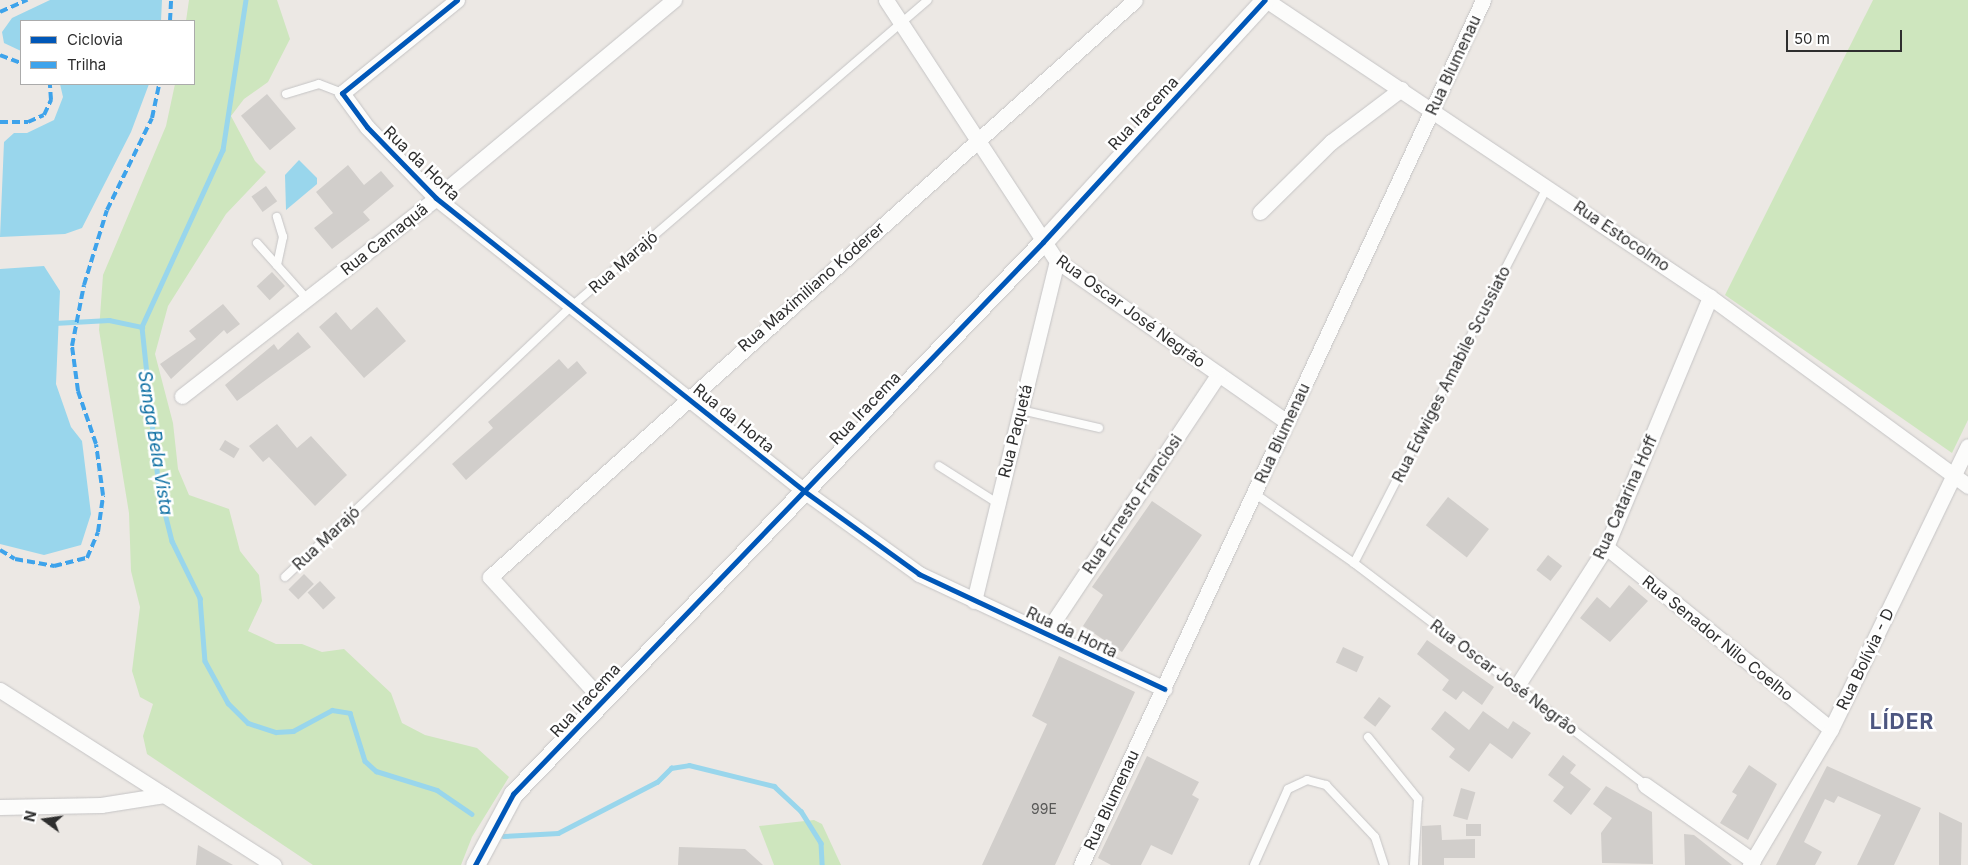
<!DOCTYPE html>
<html>
<head>
<meta charset="utf-8">
<style>
  body { margin:0 }
  #map { position:relative; width:1968px; height:865px; overflow:hidden; background:#ece8e4; font-family:Inter,sans-serif }
  div>[style] { position:absolute }
  [style*='--x'] { left:calc(var(--x)*1px); top:calc(var(--y)*1px); width:calc(var(--w)*1px); rotate:calc(var(--a)*1deg) }
  .green>* { inset:0; background:#cee6be }
  .water>* { inset:0; background:#99d6ec }
  .stream>* { height:4.5px; margin:-2.25px; padding:0 2.25px; transform-origin:2.25px; border-radius:2.25px; background:#99d6ec }
  .building>* { inset:0; background:#d1cecb; transform-origin:0 0 }
  .roads { filter:drop-shadow(0 0 1px #c5c4c5) drop-shadow(0 0 1px #c5c4c5) }
  .service>* { height:8px; margin:-4px; padding:0 4px; transform-origin:4px; border-radius:4px; background:#fcfcfb }
  .minor>* { height:15px; margin:-7.5px; padding:0 7.5px; transform-origin:7.5px; border-radius:7.5px; background:#fcfcfb }
  .tertiary>* { height:19px; margin:-9.5px; padding:0 9.5px; transform-origin:9.5px; border-radius:9.5px; background:#fcfcfb }
  .quiet>* { height:4px; margin-top:-2px; transform-origin:0; background:repeating-linear-gradient(90deg,#3ea3eb 0 8px,transparent 0 12px) }
  .cycleway>* { height:5px; margin:-2.5px; padding:0 2.5px; transform-origin:2.5px; border-radius:2.5px; background:#0057b8 }
  span { translate:-50% -50%; white-space:nowrap; text-align:center; line-height:1.15; -webkit-text-stroke:5px #fff; paint-order:stroke }
  .number-label { font-size:14px; color:#585857 }
  .number-label span { -webkit-text-stroke-width:0 }
  .street-label { font-size:16px; color:#2e2e2e }
  .water-label { font-size:18px; color:#0d6fa3; font-style:italic }
  .district-label { font-size:21px; color:#4d5680; font-weight:700; letter-spacing:1px }
  .legend { position:absolute; left:20px; top:20px; width:175px; height:65px; box-sizing:border-box; background:#fff; border:1px solid #ababab; margin:0; padding:6px 9px; list-style:none; font-size:15px; color:#2e2e2e }
  .legend li { display:flex; align-items:center; gap:10px; height:25px }
  .legend b { width:25px; border:1px solid #ababab }
  .north { position:absolute; left:20px; top:795px; width:50px; height:50px; -webkit-text-stroke:4px #fff; paint-order:stroke; rotate:284deg; font-size:14px; font-weight:700; line-height:20px; text-align:center; color:#2e2e2e }
  .north::after { content:''; display:block; margin:auto; width:18px; height:22px; background:#2e2e2e; clip-path:polygon(50% 0,100% 100%,50% 72%,0 100%) }
  .scale { position:absolute; left:1786px; top:30px; width:116px; height:22px; box-sizing:border-box; border:2px solid #2e2e2e; border-top:0; padding-left:6px; font-size:15px; line-height:18px; white-space:nowrap; color:#2e2e2e; -webkit-text-stroke:4px #fff; paint-order:stroke }
</style>
</head>
<body>
<div id="map">
  <div class="green">
    <div style="clip-path:polygon(189px 0,277px 0,290px 39px,268px 82px,244px 99px,231px 116px,255px 161px,266px 172px,226px 214px,168px 306px,155px 354px,173px 423px,178px 469px,189px 495px,229px 509px,240px 551px,259px 575px,262px 601px,248px 631px,276px 644px,302px 644px,322px 652px,344px 649px,391px 693px,402px 723px,425px 735px,477px 748px,509px 777px,472px 837px,461px 865px,313px 865px,147px 754px,143px 736px,153px 704px,140px 697px,132px 671px,140px 607px,131px 571px,129px 513px,99px 330px,103px 275px,166px 126px,175px 84px,194px 84px,194px 21px,186px 21px)"></div>
    <div style="clip-path:polygon(1873px 0,1968px 0,1968px 420px,1952px 453px,1725px 295px)"></div>
    <div style="clip-path:polygon(814px 820px,822px 824px,841px 865px,774px 865px,759px 826px)"></div>
  </div>
  <div class="water">
    <div style="clip-path:polygon(50px 0,162px 0,161px 21px,21px 21px,21px 51px,4px 43px,2px 32px,12px 18px)"></div>
    <div style="clip-path:polygon(60px 84px,149px 84px,131px 132px,82px 228px,65px 234px,0 237px,4px 142px,14px 133px,27px 133px,54px 120px,63px 97px)"></div>
    <div style="clip-path:polygon(299px 160px,317px 178px,317px 184px,286px 210px,285px 175px)"></div>
    <div style="clip-path:polygon(44px 266px,60px 291px,56px 384px,71px 427px,82px 441px,91px 514px,81px 545px,44px 555px,0 544px,0 269px)"></div>
  </div>
  <div class="stream">
    <div style="--x:246;--y:0;--w:152;--a:98.7"></div>
    <div style="--x:223;--y:150;--w:195;--a:114.6"></div>
    <div style="--x:142;--y:327;--w:163;--a:84"></div>
    <div style="--x:159;--y:489;--w:54;--a:76"></div>
    <div style="--x:172;--y:541;--w:64;--a:63.8"></div>
    <div style="--x:200;--y:598;--w:63;--a:85.5"></div>
    <div style="--x:205;--y:661;--w:48;--a:61.3"></div>
    <div style="--x:228;--y:703;--w:28;--a:45"></div>
    <div style="--x:248;--y:723;--w:29;--a:18"></div>
    <div style="--x:276;--y:732;--w:17;--a:-3"></div>
    <div style="--x:293;--y:731;--w:44;--a:-28.3"></div>
    <div style="--x:332;--y:710;--w:18;--a:9"></div>
    <div style="--x:350;--y:713;--w:50;--a:72.6"></div>
    <div style="--x:365;--y:761;--w:15;--a:42"></div>
    <div style="--x:376;--y:771;--w:64;--a:17.3"></div>
    <div style="--x:437;--y:790;--w:42;--a:34.4"></div>
    <div style="--x:54;--y:323;--w:55;--a:-3.1"></div>
    <div style="--x:109;--y:320;--w:34;--a:12"></div>
    <div style="--x:503;--y:836;--w:55;--a:-3.1"></div>
    <div style="--x:558;--y:833;--w:111;--a:-27.3"></div>
    <div style="--x:657;--y:782;--w:20;--a:-45"></div>
    <div style="--x:671;--y:768;--w:18;--a:-9"></div>
    <div style="--x:689;--y:765;--w:88;--a:13.9"></div>
    <div style="--x:774;--y:786;--w:37;--a:43"></div>
    <div style="--x:801;--y:811;--w:38;--a:58"></div>
    <div style="--x:821;--y:843;--w:22;--a:87"></div>
  </div>
  <div class="building">
    <div style="left:267px;top:94px;width:45px;height:34px;rotate:50deg"></div>
    <div style="clip-path:polygon(348px 165px,364px 185px,381px 171px,394px 186px,363px 212px,370px 220px,332px 249px,314px 228px,333px 213px,316px 192px)"></div>
    <div style="left:266px;top:186px;width:19px;height:18px;rotate:54deg"></div>
    <div style="left:272px;top:272px;width:19px;height:21px;rotate:47deg"></div>
    <div style="clip-path:polygon(223px 304px,240px 324px,227px 334px,224px 330px,171px 379px,160px 364px,196px 339px,189px 331px)"></div>
    <div style="clip-path:polygon(377px 307px,406px 341px,364px 378px,319px 327px,336px 312px,351px 330px)"></div>
    <div style="clip-path:polygon(298px 332px,311px 347px,237px 401px,225px 385px,274px 344px,278px 350px)"></div>
    <div style="clip-path:polygon(559px 359px,568px 369px,577px 361px,587px 373px,466px 480px,452px 464px,493px 428px,488px 422px)"></div>
    <div style="clip-path:polygon(277px 424px,297px 448px,311px 436px,347px 475px,315px 506px,269px 457px,263px 462px,249px 446px)"></div>
    <div style="left:225px;top:440px;width:17px;height:11px;rotate:31deg"></div>
    <div style="left:1448px;top:497px;width:52px;height:36px;rotate:38deg"></div>
    <div style="clip-path:polygon(1152px 501px,1202px 535px,1122px 652px,1083px 626px,1103px 595px,1092px 587px)"></div>
    <div style="left:1548px;top:555px;width:18px;height:19px;rotate:38deg"></div>
    <div style="left:304px;top:574px;width:14px;height:22px;rotate:45deg"></div>
    <div style="left:320px;top:581px;width:23px;height:17px;rotate:47deg"></div>
    <div style="clip-path:polygon(1629px 585px,1648px 601px,1610px 642px,1580px 618px,1597px 597px,1610px 608px)"></div>
    <div style="clip-path:polygon(1427px 640px,1494px 687px,1482px 705px,1463px 691px,1456px 700px,1442px 690px,1449px 680px,1417px 654px)"></div>
    <div style="left:1343px;top:647px;width:23px;height:17px;rotate:25deg"></div>
    <div style="clip-path:polygon(1059px 656px,1135px 692px,1055px 865px,982px 865px,1047px 724px,1032px 716px)"></div>
    <div style="left:1379px;top:697px;width:15px;height:26px;rotate:37deg"></div>
    <div style="clip-path:polygon(1445px 711px,1469px 730px,1483px 711px,1508px 729px,1513px 721px,1531px 733px,1512px 759px,1490px 743px,1469px 772px,1449px 757px,1455px 749px,1431px 729px)"></div>
    <div style="clip-path:polygon(1563px 755px,1576px 765px,1570px 773px,1591px 789px,1571px 815px,1553px 801px,1564px 787px,1548px 775px)"></div>
    <div style="clip-path:polygon(1147px 756px,1199px 782px,1192px 795px,1199px 799px,1172px 855px,1151px 845px,1141px 865px,1111px 865px,1098px 858px)"></div>
    <div style="clip-path:polygon(1749px 765px,1777px 784px,1748px 840px,1720px 823px,1737px 795px,1732px 792px)"></div>
    <div style="clip-path:polygon(1827px 766px,1921px 808px,1894px 865px,1857px 865px,1881px 815px,1838px 796px,1834px 803px,1825px 799px,1804px 842px,1822px 852px,1815px 865px,1776px 865px)"></div>
    <div style="clip-path:polygon(1606px 786px,1652px 812px,1653px 864px,1602px 863px,1601px 833px,1612px 818px,1593px 804px)"></div>
    <div style="left:1461px;top:788px;width:15px;height:29px;rotate:16deg"></div>
    <div style="clip-path:polygon(1939px 812px,1962px 823px,1961px 865px,1939px 865px)"></div>
    <div style="left:1466px;top:824px;width:15px;height:12px"></div>
    <div style="clip-path:polygon(1441px 825px,1442px 840px,1475px 839px,1475px 858px,1444px 858px,1444px 865px,1422px 865px,1422px 826px)"></div>
    <div style="clip-path:polygon(1684px 834px,1694px 835px,1732px 865px,1685px 865px)"></div>
    <div style="clip-path:polygon(198px 845px,233px 865px,196px 865px)"></div>
    <div style="clip-path:polygon(679px 847px,745px 849px,763px 865px,678px 865px)"></div>
  </div>
  <div class="roads">
    <div class="service">
      <div style="--x:286;--y:94;--w:34;--a:-17"></div>
      <div style="--x:319;--y:84;--w:25;--a:21"></div>
      <div style="--x:257;--y:243;--w:75;--a:48.2"></div>
      <div style="--x:277;--y:265;--w:29;--a:-78"></div>
      <div style="--x:283;--y:237;--w:21;--a:-107"></div>
      <div style="--x:1021;--y:410;--w:80;--a:13"></div>
      <div style="--x:939;--y:466;--w:69;--a:32.5"></div>
      <div style="--x:1254;--y:493;--w:122;--a:35"></div>
      <div style="--x:1354;--y:563;--w:366;--a:37.3"></div>
      <div style="--x:1354;--y:563;--w:423;--a:-62.8"></div>
      <div style="--x:285;--y:577;--w:395;--a:-43.4"></div>
      <div style="--x:572;--y:306;--w:469;--a:-40.7"></div>
      <div style="--x:1368;--y:737;--w:80;--a:51.1"></div>
      <div style="--x:1418;--y:799;--w:66;--a:93.5"></div>
      <div style="--x:1254;--y:865;--w:83;--a:-65.9"></div>
      <div style="--x:1288;--y:789;--w:21;--a:-25"></div>
      <div style="--x:1307;--y:780;--w:20;--a:15"></div>
      <div style="--x:1326;--y:785;--w:71;--a:46.7"></div>
      <div style="--x:1375;--y:837;--w:29;--a:72"></div>
    </div>
    <div class="minor">
      <div style="--x:457;--y:0;--w:148;--a:141"></div>
      <div style="--x:342;--y:93;--w:42;--a:53.7"></div>
      <div style="--x:367;--y:127;--w:99;--a:45.8"></div>
      <div style="--x:436;--y:198;--w:470;--a:38.5"></div>
      <div style="--x:804;--y:491;--w:142;--a:35.8"></div>
      <div style="--x:919;--y:574;--w:271;--a:25.1"></div>
      <div style="--x:886;--y:0;--w:312;--a:56.8"></div>
      <div style="--x:1057;--y:261;--w:281;--a:35"></div>
      <div style="--x:1266;--y:0;--w:534;--a:33.78"></div>
      <div style="--x:1710;--y:297;--w:320;--a:36.2"></div>
      <div style="--x:1260;--y:212;--w:100;--a:-44.6"></div>
      <div style="--x:1331;--y:142;--w:88;--a:-37.1"></div>
      <div style="--x:182;--y:396;--w:322;--a:-37.9"></div>
      <div style="--x:436;--y:198;--w:310;--a:-39.8"></div>
      <div style="--x:1606;--y:547;--w:289;--a:39"></div>
      <div style="--x:974;--y:601;--w:350;--a:-76.3"></div>
      <div style="--x:1046;--y:633;--w:311;--a:-56.3"></div>
      <div style="--x:1517;--y:686;--w:165;--a:-57.4"></div>
      <div style="--x:1606;--y:547;--w:271;--a:-67.4"></div>
      <div style="--x:0;--y:690;--w:325;--a:32.6"></div>
      <div style="--x:601;--y:699;--w:165;--a:-132.3"></div>
      <div style="--x:490;--y:577;--w:865;--a:-41.81"></div>
      <div style="--x:1645;--y:785;--w:132;--a:35.1"></div>
      <div style="--x:0;--y:807;--w:101;--a:-1.1"></div>
      <div style="--x:101;--y:805;--w:64;--a:-9"></div>
      <div style="--x:1081;--y:865;--w:954;--a:-65.07"></div>
      <div style="--x:1750;--y:865;--w:158;--a:-59.2"></div>
      <div style="--x:1831;--y:729;--w:314;--a:-64.2"></div>
    </div>
    <div class="tertiary">
      <div style="--x:475;--y:865;--w:81;--a:-61.8"></div>
      <div style="--x:513;--y:794;--w:765;--a:-46.16"></div>
      <div style="--x:1043;--y:242;--w:328;--a:-47.5"></div>
    </div>
  </div>
  <div class="quiet">
    <div style="--x:0;--y:12;--w:30;--a:-24"></div>
    <div style="--x:170;--y:21;--w:21;--a:-87"></div>
    <div style="--x:0;--y:55;--w:22;--a:21"></div>
    <div style="--x:0;--y:122;--w:28;--a:0"></div>
    <div style="--x:28;--y:122;--w:17;--a:-24"></div>
    <div style="--x:44;--y:115;--w:17;--a:-65"></div>
    <div style="--x:51;--y:100;--w:16;--a:-94"></div>
    <div style="--x:0;--y:550;--w:17;--a:31"></div>
    <div style="--x:15;--y:559;--w:40;--a:10"></div>
    <div style="--x:54;--y:566;--w:34;--a:-14"></div>
    <div style="--x:87;--y:558;--w:28;--a:-67"></div>
    <div style="--x:98;--y:532;--w:37;--a:-82"></div>
    <div style="--x:103;--y:495;--w:51;--a:-97.8"></div>
    <div style="--x:96;--y:444;--w:56;--a:-108.8"></div>
    <div style="--x:78;--y:391;--w:45;--a:-97.6"></div>
    <div style="--x:72;--y:346;--w:62;--a:-78.9"></div>
    <div style="--x:84;--y:285;--w:78;--a:-73"></div>
    <div style="--x:107;--y:210;--w:102;--a:-63.9"></div>
    <div style="--x:152;--y:118;--w:35;--a:-78"></div>
  </div>
  <div class="cycleway">
    <div style="--x:457;--y:0;--w:148;--a:141"></div>
    <div style="--x:342;--y:93;--w:42;--a:53.7"></div>
    <div style="--x:367;--y:127;--w:99;--a:45.8"></div>
    <div style="--x:436;--y:198;--w:470;--a:38.5"></div>
    <div style="--x:804;--y:491;--w:142;--a:35.8"></div>
    <div style="--x:919;--y:574;--w:271;--a:25.1"></div>
    <div style="--x:475;--y:865;--w:81;--a:-61.8"></div>
    <div style="--x:513;--y:794;--w:765;--a:-46.16"></div>
    <div style="--x:1043;--y:242;--w:328;--a:-47.5"></div>
  </div>
  <div class="number-label">
    <span style="left:1044px;top:809px">99E</span>
  </div>
  <div class="street-label">
    <span style="left:1453px;top:65px;rotate:-65deg">Rua Blumenau</span>
    <span style="left:1143px;top:113px;rotate:-47deg">Rua Iracema</span>
    <span style="left:422px;top:163px;rotate:44deg">Rua da Horta</span>
    <span style="left:1622px;top:236px;rotate:34deg">Rua Estocolmo</span>
    <span style="left:384px;top:239px;rotate:-38deg">Rua Camaquã</span>
    <span style="left:623px;top:262px;rotate:-41deg">Rua Marajó</span>
    <span style="left:811px;top:287px;rotate:-41deg">Rua Maximiliano Koderer</span>
    <span style="left:1131px;top:311px;rotate:36deg">Rua Oscar José Negrão</span>
    <span style="left:1451px;top:374px;rotate:-63deg">Rua Edwiges Amabile Scussiato</span>
    <span style="left:865px;top:408px;rotate:-46deg">Rua Iracema</span>
    <span style="left:734px;top:418px;rotate:39deg">Rua da Horta</span>
    <span style="left:1015px;top:431px;rotate:-76deg">Rua Paquetá</span>
    <span style="left:1282px;top:433px;rotate:-65deg">Rua Blumenau</span>
    <span style="left:1625px;top:497px;rotate:-66deg">Rua Catarina Hoff</span>
    <span style="left:1132px;top:504px;rotate:-56deg">Rua Ernesto Franciosi</span>
    <span style="left:326px;top:538px;rotate:-43deg">Rua Marajó</span>
    <span style="left:1072px;top:632px;rotate:25deg">Rua da Horta</span>
    <span style="left:1718px;top:638px;rotate:39deg">Rua Senador Nilo Coelho</span>
    <span style="left:1865px;top:659px;rotate:-64deg">Rua Bolívia - D</span>
    <span style="left:1504px;top:677px;rotate:37deg">Rua Oscar José Negrão</span>
    <span style="left:585px;top:700px;rotate:-47deg">Rua Iracema</span>
    <span style="left:1111px;top:800px;rotate:-65deg">Rua Blumenau</span>
  </div>
  <div class="water-label">
    <span style="left:155px;top:443px;rotate:81deg">Sanga Bela Vista</span>
  </div>
  <div class="district-label">
    <span style="left:1902px;top:722px">LÍDER</span>
  </div>
  <ul class="legend">
  <li><b style="height:6px;background:#0057b8"></b>Ciclovia</li>
  <li><b style="height:6px;background:#3ea3eb"></b>Trilha</li>
  </ul>
  <div class="north">N</div>
  <div class="scale">50 m</div>
</div>
</body>
</html>
